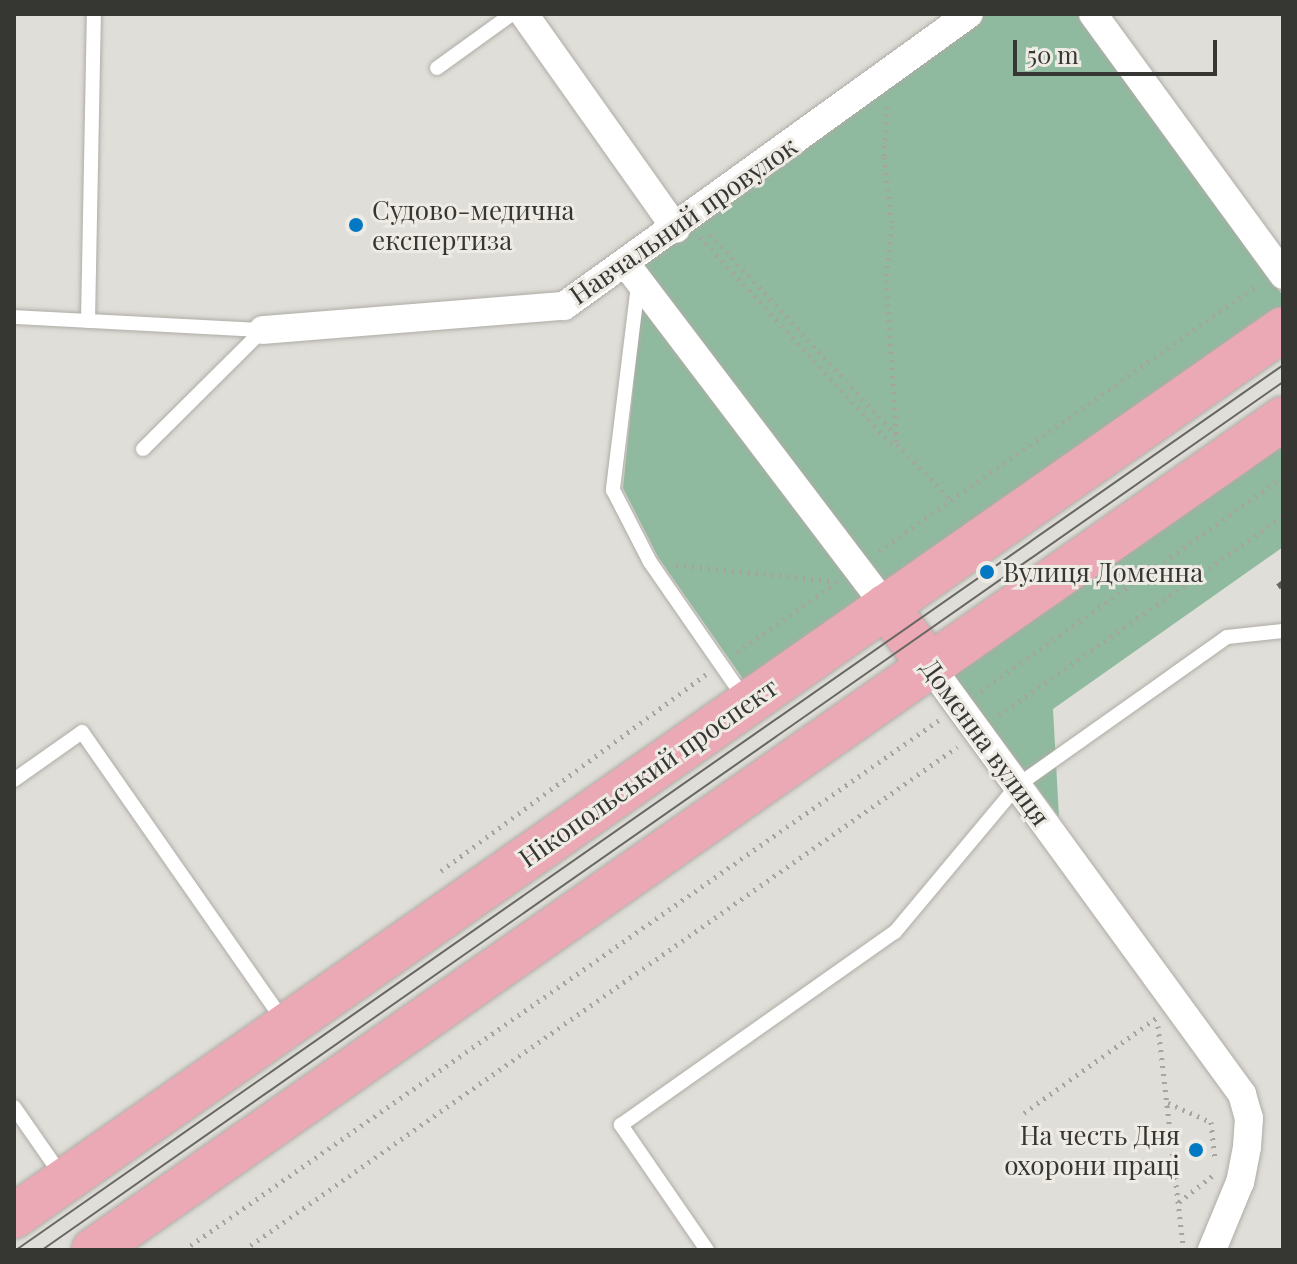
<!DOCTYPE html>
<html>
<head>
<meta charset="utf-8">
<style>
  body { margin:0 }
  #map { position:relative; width:1297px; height:1264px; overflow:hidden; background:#e0ded8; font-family:"Playfair Display",serif }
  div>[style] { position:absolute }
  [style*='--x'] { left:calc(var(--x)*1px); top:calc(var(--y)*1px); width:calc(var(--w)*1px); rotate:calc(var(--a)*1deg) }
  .green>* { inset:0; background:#8fba9f }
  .path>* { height:5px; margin-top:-2.5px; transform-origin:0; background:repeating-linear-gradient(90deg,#a5a49f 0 2px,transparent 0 8px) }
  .roads { filter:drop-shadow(0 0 2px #aeaca6) drop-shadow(0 0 2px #aeaca6) }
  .service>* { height:14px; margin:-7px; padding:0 7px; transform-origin:7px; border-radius:7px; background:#fff }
  .minor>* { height:28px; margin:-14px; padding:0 14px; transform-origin:14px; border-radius:14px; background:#fff }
  .primary>* { height:44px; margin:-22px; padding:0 22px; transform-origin:22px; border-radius:22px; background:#eba9b5 }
  .tram>* { height:2px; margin:-1px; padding:0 1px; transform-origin:1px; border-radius:1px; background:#676763 }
  .rail>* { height:6px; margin-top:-3px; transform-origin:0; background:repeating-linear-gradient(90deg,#676763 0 16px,transparent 0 24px) }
  .dots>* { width:22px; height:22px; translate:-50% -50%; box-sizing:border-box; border:4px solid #eeebe5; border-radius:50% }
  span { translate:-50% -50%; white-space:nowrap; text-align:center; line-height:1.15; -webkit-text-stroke:6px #eeebe5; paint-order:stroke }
  .poi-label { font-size:26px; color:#363633 }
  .left { translate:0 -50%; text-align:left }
  .right { translate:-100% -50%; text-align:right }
  .street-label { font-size:26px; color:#363633 }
  .frame { position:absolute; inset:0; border:16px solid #363633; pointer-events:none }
  .scale { position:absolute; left:1013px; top:40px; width:204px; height:36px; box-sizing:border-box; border:4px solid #363633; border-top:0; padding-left:10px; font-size:24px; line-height:28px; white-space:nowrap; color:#363633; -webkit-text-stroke:6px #eeebe5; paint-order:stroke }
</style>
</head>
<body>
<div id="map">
  <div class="green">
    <div style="clip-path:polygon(986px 14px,1080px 14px,1283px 296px,1283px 315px,748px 686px,658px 557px,623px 488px,646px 262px)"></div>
    <div style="clip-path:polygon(1283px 429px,1283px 547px,1053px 709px,1059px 817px,947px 666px)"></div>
  </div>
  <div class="path">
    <div style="--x:887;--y:106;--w:51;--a:93.4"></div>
    <div style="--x:884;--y:157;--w:69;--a:83.4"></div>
    <div style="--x:892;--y:226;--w:54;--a:96.3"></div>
    <div style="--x:886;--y:280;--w:164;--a:86.2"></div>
    <div style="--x:710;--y:234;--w:274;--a:47.2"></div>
    <div style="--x:700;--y:237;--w:280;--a:47.3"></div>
    <div style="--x:890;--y:443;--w:7;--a:8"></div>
    <div style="--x:897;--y:444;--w:78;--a:46"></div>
    <div style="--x:879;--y:551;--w:464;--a:-35.1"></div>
    <div style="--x:676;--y:565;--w:158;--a:5.8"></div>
    <div style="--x:737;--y:652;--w:122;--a:-35"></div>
    <div style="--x:981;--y:691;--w:370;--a:-35.3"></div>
    <div style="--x:999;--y:715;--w:347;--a:-35"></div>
    <div style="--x:441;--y:871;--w:330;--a:-36.6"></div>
    <div style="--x:1158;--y:1026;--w:222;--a:83.5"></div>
    <div style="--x:1168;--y:1103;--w:47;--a:23.8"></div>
    <div style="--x:1211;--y:1122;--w:38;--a:84"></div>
    <div style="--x:1024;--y:1113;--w:163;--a:-35.7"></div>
    <div style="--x:1179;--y:1202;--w:42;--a:-38.2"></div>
    <div style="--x:184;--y:1250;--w:922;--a:-35.07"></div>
    <div style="--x:244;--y:1250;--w:873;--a:-35.2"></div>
  </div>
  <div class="roads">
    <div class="service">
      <div style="--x:437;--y:68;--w:92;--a:-35.8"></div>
      <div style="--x:638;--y:285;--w:207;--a:97"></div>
      <div style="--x:613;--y:490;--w:81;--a:62.8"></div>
      <div style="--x:650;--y:562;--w:167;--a:55.3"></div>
      <div style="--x:14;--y:317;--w:249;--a:3"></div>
      <div style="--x:88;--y:321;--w:307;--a:-88.9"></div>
      <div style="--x:143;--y:449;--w:169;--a:-44.8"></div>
      <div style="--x:14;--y:780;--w:83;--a:-35.2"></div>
      <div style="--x:82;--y:732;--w:353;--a:55.1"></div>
      <div style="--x:14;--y:1107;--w:84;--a:55.2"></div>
      <div style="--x:707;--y:1250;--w:152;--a:-124.5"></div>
      <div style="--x:621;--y:1125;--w:335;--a:-35.2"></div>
      <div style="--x:895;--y:932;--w:192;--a:-50.1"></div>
      <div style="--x:1018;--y:785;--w:256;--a:-35.3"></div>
      <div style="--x:1227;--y:637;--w:56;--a:-6.1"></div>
    </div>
    <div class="minor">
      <div style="--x:524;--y:14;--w:263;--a:54.7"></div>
      <div style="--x:1093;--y:14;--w:323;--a:53.9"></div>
      <div style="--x:626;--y:264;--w:430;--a:52.8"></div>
      <div style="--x:263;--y:330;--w:302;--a:-4.6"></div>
      <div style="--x:564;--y:306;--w:499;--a:-35.8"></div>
      <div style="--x:930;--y:666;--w:530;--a:53.91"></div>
      <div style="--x:1242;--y:1094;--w:25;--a:74"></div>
      <div style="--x:1249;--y:1118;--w:29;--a:94"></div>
      <div style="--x:1247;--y:1147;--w:36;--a:101"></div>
      <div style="--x:1240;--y:1182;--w:74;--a:112.4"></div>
    </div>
    <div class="primary">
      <div style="--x:886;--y:606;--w:74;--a:53.7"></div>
      <div style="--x:14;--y:1216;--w:1548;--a:-34.95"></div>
      <div style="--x:94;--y:1250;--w:1451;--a:-34.95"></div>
    </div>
  </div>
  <div class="tram">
    <div style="--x:16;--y:1250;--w:1545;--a:-34.93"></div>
    <div style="--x:42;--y:1250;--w:1514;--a:-34.97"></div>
  </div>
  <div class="rail">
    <div style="--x:1278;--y:587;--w:6;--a:-39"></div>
  </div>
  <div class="dots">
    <div style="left:356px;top:225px;background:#0379c3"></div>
    <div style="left:987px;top:572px;background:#0379c3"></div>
    <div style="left:1196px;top:1150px;background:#0379c3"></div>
  </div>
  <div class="poi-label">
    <span class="left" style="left:372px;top:225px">Судово-медична<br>експертиза</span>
    <span class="left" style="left:1003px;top:572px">Вулиця Доменна</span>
    <span class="right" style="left:1180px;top:1150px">На честь Дня<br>охорони праці</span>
  </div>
  <div class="street-label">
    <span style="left:683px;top:220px;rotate:-35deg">Навчальний провулок</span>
    <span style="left:986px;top:742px;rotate:54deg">Доменна вулиця</span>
    <span style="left:648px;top:772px;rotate:-35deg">Нікопольський проспект</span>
  </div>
  <div class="frame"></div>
  <div class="scale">50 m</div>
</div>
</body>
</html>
